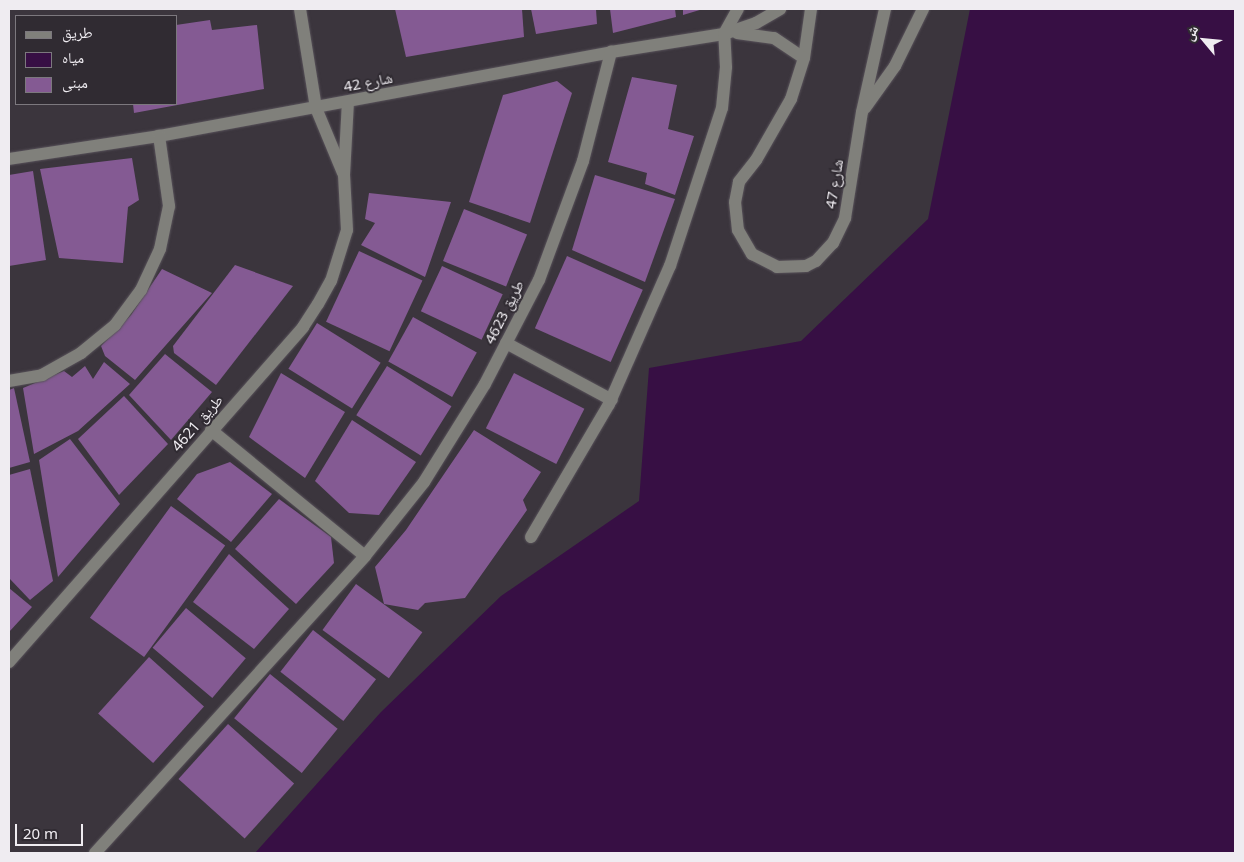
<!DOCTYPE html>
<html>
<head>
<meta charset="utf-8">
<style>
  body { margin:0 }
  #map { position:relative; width:1244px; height:862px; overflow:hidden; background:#3b353d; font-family:"Noto Sans","Noto Naskh Arabic",sans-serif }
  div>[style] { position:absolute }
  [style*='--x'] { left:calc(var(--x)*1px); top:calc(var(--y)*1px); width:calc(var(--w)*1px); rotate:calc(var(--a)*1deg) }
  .water>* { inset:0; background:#370f44 }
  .building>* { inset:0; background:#845a93; transform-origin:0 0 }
  .roads { filter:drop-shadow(0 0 1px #58525a) drop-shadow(0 0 1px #58525a) }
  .minor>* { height:12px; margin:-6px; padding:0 6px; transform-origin:6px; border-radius:6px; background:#80807b }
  span { translate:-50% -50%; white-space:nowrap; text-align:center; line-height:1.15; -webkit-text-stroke:4px #302b32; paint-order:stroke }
  .street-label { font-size:15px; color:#efecf1 }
  .frame { position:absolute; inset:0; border:10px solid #efecf1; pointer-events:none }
  .legend { position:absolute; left:15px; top:15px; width:162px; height:90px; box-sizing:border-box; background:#302b32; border:1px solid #7c787e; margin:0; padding:6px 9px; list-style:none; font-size:15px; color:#efecf1 }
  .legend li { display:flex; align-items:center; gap:10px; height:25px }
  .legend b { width:25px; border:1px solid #7c787e }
  .north { position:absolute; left:1179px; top:15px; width:50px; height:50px; -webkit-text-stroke:4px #302b32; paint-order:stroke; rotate:298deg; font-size:14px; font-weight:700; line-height:20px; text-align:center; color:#efecf1 }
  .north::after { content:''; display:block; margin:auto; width:18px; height:22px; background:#efecf1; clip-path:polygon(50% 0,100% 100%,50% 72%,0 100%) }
  .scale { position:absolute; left:15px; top:824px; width:68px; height:22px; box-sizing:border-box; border:2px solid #efecf1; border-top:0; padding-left:6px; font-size:15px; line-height:18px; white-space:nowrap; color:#efecf1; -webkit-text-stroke:4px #302b32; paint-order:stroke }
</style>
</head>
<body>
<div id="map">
  <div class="water">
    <div style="clip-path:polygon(970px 9px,1235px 9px,1235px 853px,255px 853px,381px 712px,501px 596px,639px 501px,649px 368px,801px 341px,928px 219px)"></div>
  </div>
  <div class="building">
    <div style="clip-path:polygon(395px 9px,522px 9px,524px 37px,406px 57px)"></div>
    <div style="clip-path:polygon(531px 9px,596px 9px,597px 24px,536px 34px)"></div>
    <div style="clip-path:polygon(610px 9px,675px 9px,676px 17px,613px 33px)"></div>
    <div style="clip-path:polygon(683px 9px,703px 9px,683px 15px)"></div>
    <div style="clip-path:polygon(210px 20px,212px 30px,257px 25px,264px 89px,134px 113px,133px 104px,176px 104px,176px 25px)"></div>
    <div style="clip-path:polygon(632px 77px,677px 85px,668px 129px,694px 136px,675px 195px,645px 184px,647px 173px,608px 162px)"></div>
    <div style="clip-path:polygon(557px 81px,572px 93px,530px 223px,469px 202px,503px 95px)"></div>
    <div style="clip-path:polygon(132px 158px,139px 200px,128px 207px,123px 263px,59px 258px,40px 169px)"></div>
    <div style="clip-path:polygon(33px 171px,46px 260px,9px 266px,9px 175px)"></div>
    <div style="clip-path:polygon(595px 175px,675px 199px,645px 282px,572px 250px)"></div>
    <div style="clip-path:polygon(369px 193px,451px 202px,425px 277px,361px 245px,375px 223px,365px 219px)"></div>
    <div style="left:464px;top:209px;width:68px;height:56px;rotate:22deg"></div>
    <div style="left:359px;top:251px;width:70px;height:78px;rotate:25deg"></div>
    <div style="left:567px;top:256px;width:83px;height:79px;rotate:24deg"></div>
    <div style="clip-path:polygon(235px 265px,293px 286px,216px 385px,174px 353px,173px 346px)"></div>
    <div style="left:442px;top:266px;width:67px;height:50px;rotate:25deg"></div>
    <div style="clip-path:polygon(162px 269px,212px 293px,135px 380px,105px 356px,101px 346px,131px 315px)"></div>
    <div style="left:413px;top:317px;width:73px;height:51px;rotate:29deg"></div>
    <div style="left:317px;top:323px;width:75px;height:54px;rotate:32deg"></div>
    <div style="clip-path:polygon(165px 354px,212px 392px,171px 440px,129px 395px)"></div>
    <div style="clip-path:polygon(104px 362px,130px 384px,78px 431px,34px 454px,23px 388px,64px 371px,72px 377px,85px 366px,93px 379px)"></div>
    <div style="left:387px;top:366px;width:76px;height:58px;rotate:32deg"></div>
    <div style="clip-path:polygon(281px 373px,345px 412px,305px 478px,249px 437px)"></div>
    <div style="left:514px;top:373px;width:79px;height:62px;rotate:27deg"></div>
    <div style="clip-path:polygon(14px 388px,30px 462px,9px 468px,9px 390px)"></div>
    <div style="clip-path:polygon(124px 396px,168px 444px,119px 495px,78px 439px)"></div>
    <div style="clip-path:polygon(352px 420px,416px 462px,379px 515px,349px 513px,315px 481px)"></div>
    <div style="clip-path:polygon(474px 430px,541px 472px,523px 500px,527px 510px,465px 598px,425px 603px,418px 610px,384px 604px,375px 567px,406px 530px)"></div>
    <div style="clip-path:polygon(70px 439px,120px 504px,58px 577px,39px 460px)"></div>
    <div style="clip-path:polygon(230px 462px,272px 494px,231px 542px,177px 499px,197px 474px)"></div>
    <div style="clip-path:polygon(30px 469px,53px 581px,30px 600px,9px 578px,9px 475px)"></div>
    <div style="clip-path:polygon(279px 499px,331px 537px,334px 563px,296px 604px,235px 549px)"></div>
    <div style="left:171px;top:506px;width:67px;height:138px;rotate:36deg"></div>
    <div style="clip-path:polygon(229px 554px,289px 609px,254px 649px,193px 602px)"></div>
    <div style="left:356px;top:584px;width:82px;height:57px;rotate:36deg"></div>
    <div style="clip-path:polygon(9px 588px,32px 607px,9px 632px)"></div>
    <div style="left:186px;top:608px;width:78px;height:52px;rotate:40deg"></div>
    <div style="left:313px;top:630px;width:80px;height:53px;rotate:38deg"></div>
    <div style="left:149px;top:657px;width:74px;height:76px;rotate:42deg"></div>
    <div style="left:270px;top:674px;width:87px;height:57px;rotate:39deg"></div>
    <div style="left:228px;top:724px;width:89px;height:74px;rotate:42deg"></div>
  </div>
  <div class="roads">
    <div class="minor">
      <div style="--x:300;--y:9;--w:100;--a:80.8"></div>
      <div style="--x:316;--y:108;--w:70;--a:67.4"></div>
      <div style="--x:811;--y:9;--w:49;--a:98.1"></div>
      <div style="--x:804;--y:58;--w:43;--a:107.6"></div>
      <div style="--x:791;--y:99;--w:70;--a:119.8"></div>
      <div style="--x:756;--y:160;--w:28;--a:128"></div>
      <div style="--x:739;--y:182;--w:20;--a:101"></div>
      <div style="--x:735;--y:202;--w:28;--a:84"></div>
      <div style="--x:738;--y:230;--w:28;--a:60"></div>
      <div style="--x:752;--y:254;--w:28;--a:27"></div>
      <div style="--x:777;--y:267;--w:29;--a:-2"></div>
      <div style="--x:806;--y:266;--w:11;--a:-27"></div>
      <div style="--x:816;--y:261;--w:25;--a:-47"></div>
      <div style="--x:833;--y:243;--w:28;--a:-64"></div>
      <div style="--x:845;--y:218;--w:107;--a:-80.9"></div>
      <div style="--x:862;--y:112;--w:106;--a:-77.4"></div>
      <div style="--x:737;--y:33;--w:37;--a:8"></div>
      <div style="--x:774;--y:38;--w:36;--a:34"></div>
      <div style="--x:865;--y:108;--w:52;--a:-54.5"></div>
      <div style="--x:895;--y:66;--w:64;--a:-63.8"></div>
      <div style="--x:9;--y:159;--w:152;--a:-8.7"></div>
      <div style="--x:159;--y:136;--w:460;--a:-10.5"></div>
      <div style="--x:611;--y:52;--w:114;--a:-9.1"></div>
      <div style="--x:724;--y:34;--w:34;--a:-19"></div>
      <div style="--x:756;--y:23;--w:28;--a:-30"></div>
      <div style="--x:506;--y:343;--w:120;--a:28.3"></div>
      <div style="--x:9;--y:381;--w:34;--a:-10"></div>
      <div style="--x:42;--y:375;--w:45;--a:-29.4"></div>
      <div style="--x:81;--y:353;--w:44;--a:-39.5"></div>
      <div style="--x:115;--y:325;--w:44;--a:-53.4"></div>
      <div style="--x:141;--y:290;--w:45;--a:-65.1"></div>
      <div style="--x:160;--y:249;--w:44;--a:-78.2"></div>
      <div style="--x:169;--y:206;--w:71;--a:-98.1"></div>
      <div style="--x:211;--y:430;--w:199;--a:39.3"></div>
      <div style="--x:531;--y:537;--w:154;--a:-59.6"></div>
      <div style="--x:609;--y:404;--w:151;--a:-66.2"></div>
      <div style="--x:670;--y:266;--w:166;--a:-71.8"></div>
      <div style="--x:722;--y:108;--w:41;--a:-84.4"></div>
      <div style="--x:726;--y:67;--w:33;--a:-93"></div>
      <div style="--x:724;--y:34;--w:29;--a:-61"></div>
      <div style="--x:9;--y:662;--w:446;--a:-48.7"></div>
      <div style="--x:303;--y:327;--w:27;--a:-57"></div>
      <div style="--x:318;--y:304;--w:26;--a:-61"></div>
      <div style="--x:331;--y:281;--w:53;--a:-72.6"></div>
      <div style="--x:347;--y:230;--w:55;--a:-93.1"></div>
      <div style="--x:344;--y:175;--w:73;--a:-86.9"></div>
      <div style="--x:95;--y:853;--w:401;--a:-47.7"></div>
      <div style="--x:365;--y:556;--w:95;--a:-51.4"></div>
      <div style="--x:424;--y:482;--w:115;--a:-58.1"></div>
      <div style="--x:485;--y:384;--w:117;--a:-62.6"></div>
      <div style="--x:539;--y:280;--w:127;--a:-69.7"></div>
      <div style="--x:583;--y:161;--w:113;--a:-75.6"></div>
    </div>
  </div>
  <div class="street-label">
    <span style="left:368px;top:82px;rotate:-11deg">شارع 42</span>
    <span style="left:834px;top:184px;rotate:-81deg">شارع 47</span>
    <span style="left:504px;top:312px;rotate:-63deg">طريق 4623</span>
    <span style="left:197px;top:423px;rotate:-49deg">طريق 4621</span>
  </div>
  <div class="frame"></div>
  <ul class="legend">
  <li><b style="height:6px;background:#80807b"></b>طريق</li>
  <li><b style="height:14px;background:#370f44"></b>مياه</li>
  <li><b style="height:14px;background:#845a93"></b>مبنى</li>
  </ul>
  <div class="north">ش</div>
  <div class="scale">20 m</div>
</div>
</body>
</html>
